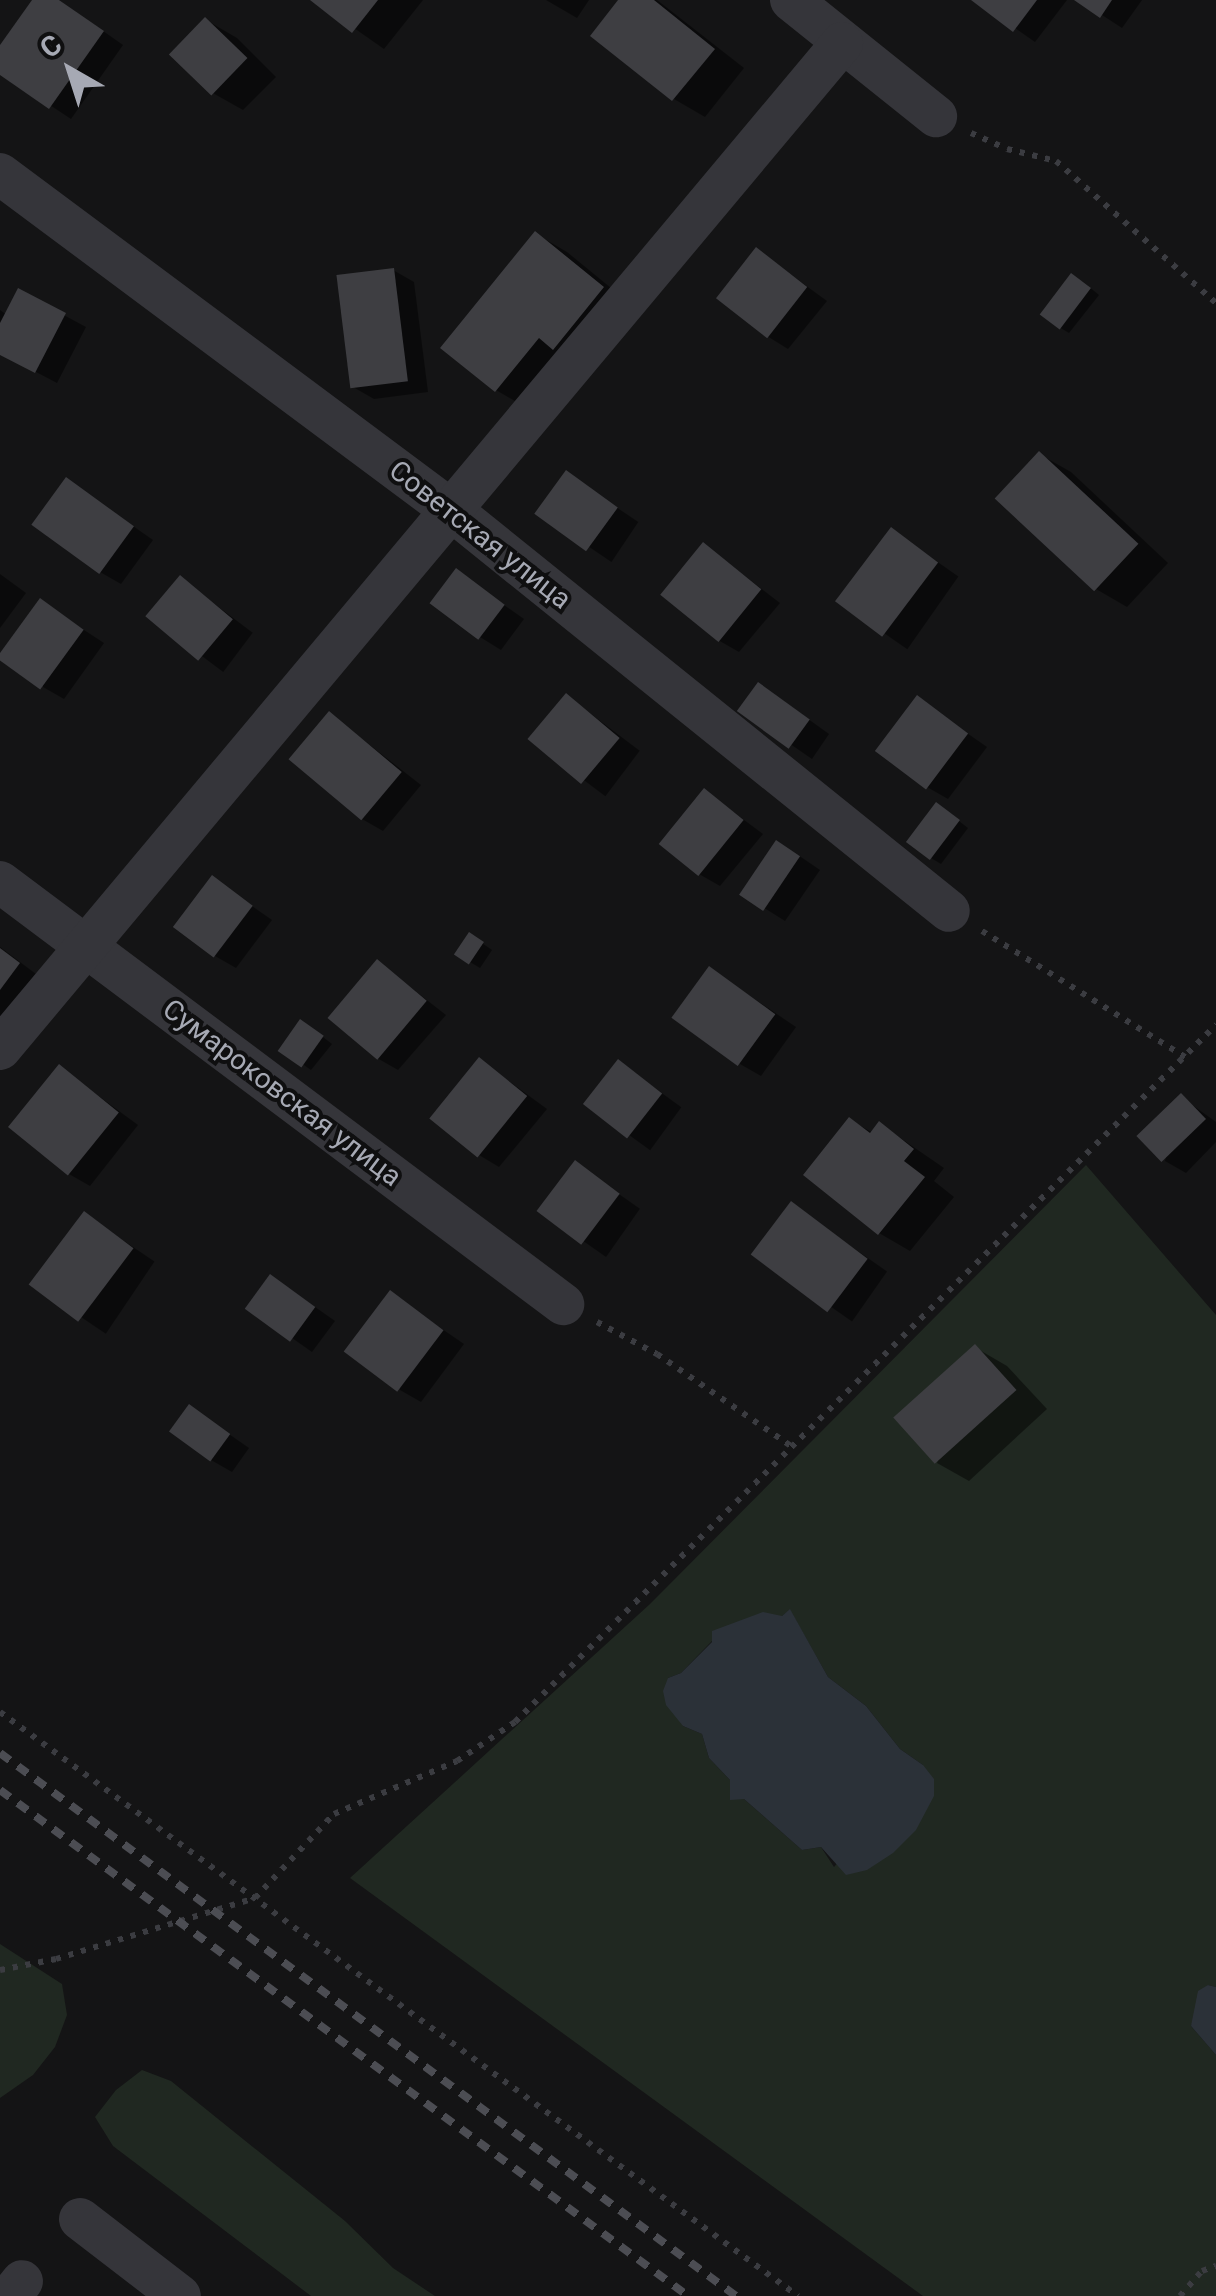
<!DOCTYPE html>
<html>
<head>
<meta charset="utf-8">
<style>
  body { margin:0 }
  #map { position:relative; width:1216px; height:2296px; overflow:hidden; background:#141415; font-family:Roboto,sans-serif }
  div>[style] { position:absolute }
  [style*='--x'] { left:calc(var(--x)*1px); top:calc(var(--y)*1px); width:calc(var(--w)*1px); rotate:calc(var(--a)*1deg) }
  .green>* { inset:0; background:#202821 }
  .water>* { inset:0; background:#2b3138 }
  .shadow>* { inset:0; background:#0007; transform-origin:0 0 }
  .building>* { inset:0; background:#3e3e42; transform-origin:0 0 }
  .path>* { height:6px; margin-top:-3px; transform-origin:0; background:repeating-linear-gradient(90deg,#3b3c41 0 5px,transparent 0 13px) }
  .minor>* { height:42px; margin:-21px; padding:0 21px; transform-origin:21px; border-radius:21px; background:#35353a }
  .rail>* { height:8px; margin-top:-4px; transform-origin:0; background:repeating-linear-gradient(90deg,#4c4d53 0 12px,transparent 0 22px) }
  span { translate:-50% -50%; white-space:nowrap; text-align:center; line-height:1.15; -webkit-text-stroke:8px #0f0f10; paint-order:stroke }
  .street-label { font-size:28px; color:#a6a9b4 }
  .north { position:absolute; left:20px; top:20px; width:100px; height:100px; -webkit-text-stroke:8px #0f0f10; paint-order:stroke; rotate:321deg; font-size:28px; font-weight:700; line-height:40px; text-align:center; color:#a6a9b4 }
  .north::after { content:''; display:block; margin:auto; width:35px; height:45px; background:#a6a9b4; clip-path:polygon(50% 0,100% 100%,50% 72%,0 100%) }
</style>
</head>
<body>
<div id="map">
  <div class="green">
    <div style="clip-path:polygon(evenodd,1086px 1165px,1216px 1315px,1216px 1987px,1208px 1985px,1191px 2026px,1216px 2055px,1216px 2296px,923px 2296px,350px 1878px,650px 1604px,1086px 1165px,790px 1610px,828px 1677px,866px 1706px,900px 1749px,923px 1765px,834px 1867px,821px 1847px,802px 1850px,744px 1799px,730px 1799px,730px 1780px,709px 1758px,702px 1734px,683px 1726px,668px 1678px,681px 1673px,712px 1641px,713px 1631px,782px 1616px,790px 1610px)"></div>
    <div style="clip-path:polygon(0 1944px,62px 1984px,67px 2015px,55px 2047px,33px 2075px,0 2098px)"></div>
    <div style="clip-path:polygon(142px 2070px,171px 2081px,345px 2221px,393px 2268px,435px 2296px,311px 2296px,113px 2146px,95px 2117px,116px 2090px)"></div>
  </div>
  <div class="water">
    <div style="clip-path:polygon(790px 1609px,828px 1677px,866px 1706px,900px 1749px,923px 1765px,934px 1779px,934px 1796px,916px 1830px,893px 1853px,867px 1870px,846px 1875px,821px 1847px,802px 1850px,744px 1799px,730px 1800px,730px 1780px,709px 1758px,702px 1734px,683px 1726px,666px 1705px,663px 1691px,668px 1678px,681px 1673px,712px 1642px,712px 1631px,763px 1612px,782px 1616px)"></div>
    <div style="clip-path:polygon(1208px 1985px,1216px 1987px,1216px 2055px,1191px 2026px,1198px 1991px)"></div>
  </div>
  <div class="shadow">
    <div style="clip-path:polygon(35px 0,59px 0,123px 45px,71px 119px,0 72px,0 49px)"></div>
    <div style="clip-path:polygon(314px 0,423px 0,384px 49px)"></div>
    <div style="clip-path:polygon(546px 0,589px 0,577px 18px)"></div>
    <div style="clip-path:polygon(622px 0,657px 0,744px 68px,705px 117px,674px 99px,594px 35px)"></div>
    <div style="clip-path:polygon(975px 0,1067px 0,1035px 42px)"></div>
    <div style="clip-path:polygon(1079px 0,1142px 0,1122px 28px)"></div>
    <div style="clip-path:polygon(206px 20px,237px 38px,276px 77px,243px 110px,211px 92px)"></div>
    <div style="clip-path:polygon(536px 234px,567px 252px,633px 306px,527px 408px,496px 390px)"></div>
    <div style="clip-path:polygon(757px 250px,827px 301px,788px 349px,767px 336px)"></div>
    <div style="clip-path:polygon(393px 270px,414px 282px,428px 392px,374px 399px,353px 387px)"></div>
    <div style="clip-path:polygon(1082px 281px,1099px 295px,1069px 333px,1059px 327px)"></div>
    <div style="clip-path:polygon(19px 291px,86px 327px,57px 383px,0 353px,0 310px,7px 315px)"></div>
    <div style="clip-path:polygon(1039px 454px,1071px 472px,1168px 563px,1127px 607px,1096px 589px,998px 499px)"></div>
    <div style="left:567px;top:474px;width:86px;height:48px;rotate:34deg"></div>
    <div style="clip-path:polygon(67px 480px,153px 540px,121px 584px,100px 572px)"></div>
    <div style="left:892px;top:530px;width:81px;height:89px;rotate:35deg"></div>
    <div style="clip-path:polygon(704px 545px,780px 603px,739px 652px,718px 640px)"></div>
    <div style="clip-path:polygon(457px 572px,524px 619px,501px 650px,480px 637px)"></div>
    <div style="clip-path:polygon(0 574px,26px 593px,0 628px)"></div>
    <div style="left:180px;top:578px;width:91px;height:49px;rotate:37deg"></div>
    <div style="clip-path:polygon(41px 602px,104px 643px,64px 699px,43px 687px)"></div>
    <div style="left:567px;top:696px;width:91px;height:57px;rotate:37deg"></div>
    <div style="clip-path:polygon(779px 698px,829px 734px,812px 759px,741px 710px)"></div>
    <div style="clip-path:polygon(918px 699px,987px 747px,948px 799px,927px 787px)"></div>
    <div style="clip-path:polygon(330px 714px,421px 785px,383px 831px,362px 819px)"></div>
    <div style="clip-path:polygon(705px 791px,763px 834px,720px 886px,699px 874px)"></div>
    <div style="clip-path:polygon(946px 811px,968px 828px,941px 864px,931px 858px)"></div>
    <div style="clip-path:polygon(798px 855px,820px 870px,785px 921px,742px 894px)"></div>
    <div style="clip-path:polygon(212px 878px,272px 920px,236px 968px,215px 956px)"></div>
    <div style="clip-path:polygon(479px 941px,492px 950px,480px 968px,470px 962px)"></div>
    <div style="clip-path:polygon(0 947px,40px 977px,0 1030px)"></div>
    <div style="clip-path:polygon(378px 962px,446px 1015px,398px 1070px,377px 1058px)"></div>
    <div style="clip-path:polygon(710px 969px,796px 1027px,761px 1076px,740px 1064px)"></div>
    <div style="clip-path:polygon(310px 1027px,332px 1044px,311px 1070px,281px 1049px)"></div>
    <div style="clip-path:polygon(480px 1060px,547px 1109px,499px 1167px,479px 1155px)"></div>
    <div style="left:619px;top:1062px;width:77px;height:53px;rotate:36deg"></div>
    <div style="clip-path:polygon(59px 1067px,138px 1125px,90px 1186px,69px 1174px)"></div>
    <div style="clip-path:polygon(1181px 1097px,1216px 1122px,1216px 1142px,1186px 1173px,1165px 1161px)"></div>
    <div style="clip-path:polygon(850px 1120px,873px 1133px,880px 1124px,944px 1168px,934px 1181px,954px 1197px,910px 1251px,879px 1233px)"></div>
    <div style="left:576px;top:1164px;width:78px;height:59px;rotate:35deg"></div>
    <div style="left:792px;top:1205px;width:116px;height:61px;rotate:35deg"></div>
    <div style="left:84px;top:1214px;width:85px;height:87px;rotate:34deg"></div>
    <div style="clip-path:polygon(291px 1290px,335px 1321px,312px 1352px,248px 1307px)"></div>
    <div style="clip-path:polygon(391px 1294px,464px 1344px,421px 1402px,400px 1390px)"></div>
    <div style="clip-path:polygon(976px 1348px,1007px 1366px,1047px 1409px,969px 1481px,937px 1463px)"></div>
    <div style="clip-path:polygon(190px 1407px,249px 1448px,232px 1472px,211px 1460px)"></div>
  </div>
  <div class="building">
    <div style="clip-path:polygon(32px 0,59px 0,104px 31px,49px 109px,0 75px,0 45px)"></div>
    <div style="clip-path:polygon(310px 0,378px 0,352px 33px)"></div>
    <div style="clip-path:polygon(618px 0,654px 0,715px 49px,672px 101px,590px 36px)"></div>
    <div style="clip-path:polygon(971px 0,1037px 0,1013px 32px)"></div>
    <div style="clip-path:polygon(1074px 0,1112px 0,1100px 18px)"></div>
    <div style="left:205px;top:17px;width:59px;height:52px;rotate:44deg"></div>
    <div style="clip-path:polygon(535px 231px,604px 287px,553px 350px,539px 338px,495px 392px,440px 348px)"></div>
    <div style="left:756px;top:247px;width:65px;height:65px;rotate:38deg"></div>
    <div style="left:394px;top:268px;width:114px;height:58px;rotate:83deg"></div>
    <div style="left:1071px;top:273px;width:25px;height:52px;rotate:37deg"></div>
    <div style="clip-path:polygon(18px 288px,66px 313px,35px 373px,0 355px,0 323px)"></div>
    <div style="left:1039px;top:451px;width:136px;height:65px;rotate:43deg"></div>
    <div style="left:566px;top:470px;width:64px;height:54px;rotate:36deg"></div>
    <div style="left:66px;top:477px;width:84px;height:59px;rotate:36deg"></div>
    <div style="left:891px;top:527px;width:59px;height:93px;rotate:37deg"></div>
    <div style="left:703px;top:542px;width:75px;height:68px;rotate:39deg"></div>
    <div style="left:456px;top:568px;width:61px;height:44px;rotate:37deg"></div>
    <div style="left:180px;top:575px;width:69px;height:54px;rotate:40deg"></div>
    <div style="left:40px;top:598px;width:54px;height:74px;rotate:36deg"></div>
    <div style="left:758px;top:682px;width:64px;height:36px;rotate:36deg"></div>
    <div style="left:566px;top:693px;width:70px;height:60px;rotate:40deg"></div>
    <div style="left:917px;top:695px;width:64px;height:70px;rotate:37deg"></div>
    <div style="left:329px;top:711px;width:95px;height:63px;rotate:40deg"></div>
    <div style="left:704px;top:788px;width:51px;height:72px;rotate:39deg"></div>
    <div style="left:936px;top:802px;width:30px;height:50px;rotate:37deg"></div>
    <div style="left:776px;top:840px;width:29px;height:66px;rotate:34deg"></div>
    <div style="left:212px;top:875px;width:51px;height:65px;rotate:37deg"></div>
    <div style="left:469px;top:932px;width:18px;height:27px;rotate:34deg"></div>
    <div style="clip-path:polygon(0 948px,20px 963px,0 990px)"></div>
    <div style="left:377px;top:959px;width:65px;height:77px;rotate:40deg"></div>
    <div style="left:709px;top:966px;width:82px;height:64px;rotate:36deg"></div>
    <div style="left:300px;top:1019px;width:29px;height:39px;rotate:35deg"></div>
    <div style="left:479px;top:1057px;width:62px;height:79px;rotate:39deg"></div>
    <div style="left:618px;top:1059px;width:56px;height:57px;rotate:38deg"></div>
    <div style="left:59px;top:1064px;width:77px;height:81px;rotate:39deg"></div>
    <div style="left:1181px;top:1093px;width:36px;height:62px;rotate:46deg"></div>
    <div style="clip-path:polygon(849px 1117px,870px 1133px,879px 1121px,914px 1149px,904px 1161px,925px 1177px,878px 1235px,803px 1175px)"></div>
    <div style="left:575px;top:1160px;width:56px;height:64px;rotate:37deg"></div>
    <div style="left:791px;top:1201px;width:96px;height:67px;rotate:37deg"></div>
    <div style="left:84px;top:1211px;width:62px;height:92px;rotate:37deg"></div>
    <div style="left:270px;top:1274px;width:56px;height:43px;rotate:36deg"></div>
    <div style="left:390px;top:1290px;width:67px;height:77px;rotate:37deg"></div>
    <div style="left:975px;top:1344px;width:62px;height:110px;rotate:48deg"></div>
    <div style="left:189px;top:1404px;width:51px;height:34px;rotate:36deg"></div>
  </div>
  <div class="path">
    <div style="--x:971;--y:133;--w:39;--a:24"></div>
    <div style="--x:1007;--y:149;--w:50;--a:13.8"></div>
    <div style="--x:1056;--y:161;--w:214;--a:41.6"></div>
    <div style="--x:982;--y:931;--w:239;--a:31.8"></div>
    <div style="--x:597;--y:1322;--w:68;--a:28.1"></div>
    <div style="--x:657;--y:1354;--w:166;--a:34.5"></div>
    <div style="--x:0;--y:1712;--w:989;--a:36.2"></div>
    <div style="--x:0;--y:1970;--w:57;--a:-11.1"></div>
    <div style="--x:56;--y:1959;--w:208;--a:-17"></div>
    <div style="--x:255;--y:1898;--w:115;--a:-46.8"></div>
    <div style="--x:334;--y:1814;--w:134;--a:-23.3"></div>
    <div style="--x:457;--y:1761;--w:70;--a:-33.9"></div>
    <div style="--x:515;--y:1722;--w:989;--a:-44.84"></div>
    <div style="--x:1180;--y:2296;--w:33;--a:-49"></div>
    <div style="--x:1202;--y:2271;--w:15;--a:-20"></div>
  </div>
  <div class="minor">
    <div style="--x:791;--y:0;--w:186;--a:38.7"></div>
    <div style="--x:0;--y:174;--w:562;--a:36.69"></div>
    <div style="--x:451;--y:510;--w:639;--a:38.84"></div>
    <div style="--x:0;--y:882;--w:704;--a:36.85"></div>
    <div style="--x:0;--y:1049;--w:1312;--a:-50.07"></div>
    <div style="--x:80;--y:2219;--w:126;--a:37.6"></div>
    <div style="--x:10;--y:2296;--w:19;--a:-51"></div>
  </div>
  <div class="rail">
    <div style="--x:0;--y:1753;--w:915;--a:36.42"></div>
    <div style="--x:0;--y:1790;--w:854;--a:36.33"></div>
  </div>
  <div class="street-label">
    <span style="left:480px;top:535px;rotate:38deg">Советская улица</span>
    <span style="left:282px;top:1093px;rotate:37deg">Сумароковская улица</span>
  </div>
  <div class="north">С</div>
</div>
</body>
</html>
